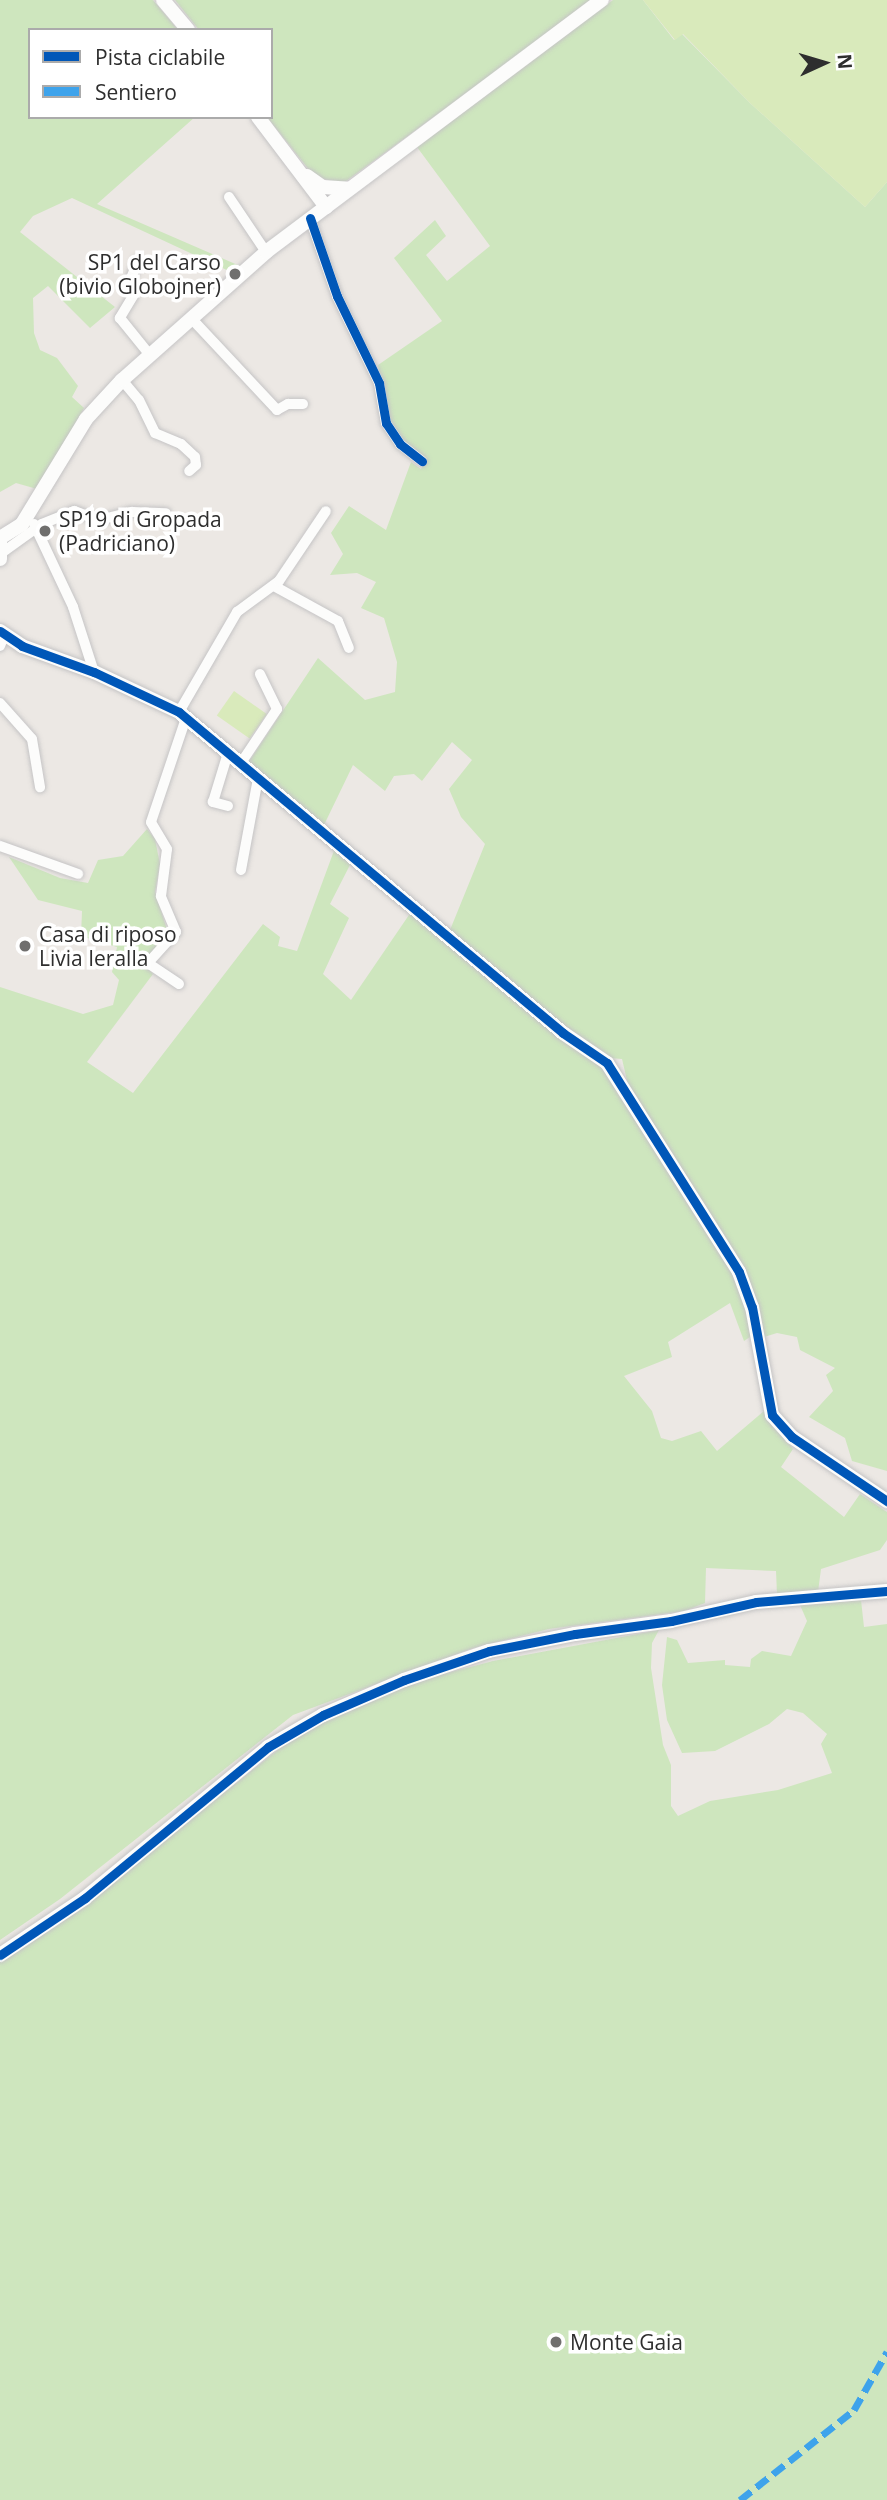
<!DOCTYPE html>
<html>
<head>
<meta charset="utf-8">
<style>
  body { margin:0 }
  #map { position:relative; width:887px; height:2500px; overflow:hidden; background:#ece8e4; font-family:"Open Sans",sans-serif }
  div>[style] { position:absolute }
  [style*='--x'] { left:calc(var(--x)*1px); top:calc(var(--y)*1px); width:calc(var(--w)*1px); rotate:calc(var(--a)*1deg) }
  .green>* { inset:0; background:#cee6be }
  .pitch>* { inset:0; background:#d9eabb; transform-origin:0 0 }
  .roads { filter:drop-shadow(0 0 2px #c5c4c5) drop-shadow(0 0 2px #c5c4c5) }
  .street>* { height:10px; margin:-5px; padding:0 5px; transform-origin:5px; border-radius:5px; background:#fcfcfb }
  .secondary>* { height:14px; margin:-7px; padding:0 7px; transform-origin:7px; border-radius:7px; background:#fcfcfb }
  .quiet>* { height:7px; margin-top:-3.5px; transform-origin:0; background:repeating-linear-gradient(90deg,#3ea3eb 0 14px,transparent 0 21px) }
  .cycleway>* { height:9px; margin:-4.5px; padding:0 4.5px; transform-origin:4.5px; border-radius:4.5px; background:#0057b8 }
  .dots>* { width:19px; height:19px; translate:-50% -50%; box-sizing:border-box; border:4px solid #fff; border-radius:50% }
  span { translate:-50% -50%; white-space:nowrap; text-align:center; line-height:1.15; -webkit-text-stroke:7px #fff; paint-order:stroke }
  .poi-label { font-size:21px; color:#2e2e2e }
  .right { translate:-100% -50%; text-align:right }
  .left { translate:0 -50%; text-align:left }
  .legend { position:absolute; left:28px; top:28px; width:245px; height:91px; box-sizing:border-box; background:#fff; border:2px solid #ababab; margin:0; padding:9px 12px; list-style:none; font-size:21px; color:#2e2e2e }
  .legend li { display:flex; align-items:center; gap:14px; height:35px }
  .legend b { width:35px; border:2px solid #ababab }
  .north { position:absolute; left:789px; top:28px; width:70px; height:70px; -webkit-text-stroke:5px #fff; paint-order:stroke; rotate:86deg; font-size:19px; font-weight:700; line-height:28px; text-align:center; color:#2e2e2e }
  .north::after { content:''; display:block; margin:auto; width:24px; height:32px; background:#2e2e2e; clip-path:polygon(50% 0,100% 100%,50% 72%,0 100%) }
</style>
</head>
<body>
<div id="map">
  <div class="green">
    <div style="clip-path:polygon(0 0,153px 0,178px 30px,30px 30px,30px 117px,195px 117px,97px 204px,240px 266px,231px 272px,72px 198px,33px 216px,20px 232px,115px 307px,90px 328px,48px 286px,33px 298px,34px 333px,40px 350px,57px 358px,78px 386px,72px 397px,84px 408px,37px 489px,16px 483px,0 492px)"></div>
    <div style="clip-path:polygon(175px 0,594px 0,342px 184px,314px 176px,267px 117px,271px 117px,271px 30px,199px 30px)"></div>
    <div style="clip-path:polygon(613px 0,643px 0,674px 40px,682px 34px,750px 103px,865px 207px,887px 182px,887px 1471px,852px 1461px,845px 1438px,809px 1417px,833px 1391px,826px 1375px,835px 1368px,800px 1350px,797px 1337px,777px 1333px,764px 1337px,759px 1311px,629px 1089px,622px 1059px,609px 1058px,588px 1045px,450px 930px,485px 844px,461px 817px,449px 789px,472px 760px,452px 742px,422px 781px,414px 774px,394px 776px,385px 791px,353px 765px,324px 825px,248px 763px,318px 658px,365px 700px,395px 692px,397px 662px,384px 618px,361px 608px,376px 582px,357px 573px,330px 575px,343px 554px,331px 533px,349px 506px,386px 530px,411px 462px,421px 469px,426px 459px,399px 439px,390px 421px,378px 365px,442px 321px,394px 258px,435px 220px,446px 236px,426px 255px,447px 281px,490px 246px,417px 147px)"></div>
    <div style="clip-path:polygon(147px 829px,155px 839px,160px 864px,155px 892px,169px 936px,143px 963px,153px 974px,87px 1062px,133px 1093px,263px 924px,280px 937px,278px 946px,297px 951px,335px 848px,351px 863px,330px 904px,349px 918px,323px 974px,351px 1000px,411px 912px,607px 1072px,735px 1275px,747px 1303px,753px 1335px,744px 1341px,730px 1303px,668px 1342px,672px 1357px,624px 1376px,652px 1411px,661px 1438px,672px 1441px,701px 1431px,717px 1451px,764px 1411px,793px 1449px,781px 1467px,844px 1517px,860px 1494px,887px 1512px,887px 1540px,880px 1550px,821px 1569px,818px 1592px,777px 1594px,776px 1571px,706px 1568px,705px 1603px,684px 1611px,549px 1629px,473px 1648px,293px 1715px,60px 1899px,0 1940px,0 987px,83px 1014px,113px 1005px,119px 980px,112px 972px,117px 947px,81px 936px,82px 911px,38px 900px,9px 857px,60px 878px,88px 883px,98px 860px,123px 856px)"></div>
    <div style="clip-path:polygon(861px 1600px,864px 1627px,887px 1624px,887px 2500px,0 2500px,0 1962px,55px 1927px,303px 1730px,413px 1682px,493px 1661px,659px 1630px,652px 1643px,651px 1668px,663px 1745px,671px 1765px,671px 1806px,678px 1816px,710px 1801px,778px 1790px,832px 1773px,821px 1744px,827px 1734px,803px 1713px,787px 1709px,769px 1724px,715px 1751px,682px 1753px,667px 1720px,662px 1685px,667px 1637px,677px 1640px,688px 1663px,725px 1660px,725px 1665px,750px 1667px,751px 1659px,762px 1651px,791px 1656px,807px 1621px,800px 1605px)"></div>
  </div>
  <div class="pitch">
    <div style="clip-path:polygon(643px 0,887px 0,887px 182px,865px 207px,750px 103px,683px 34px,675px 40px)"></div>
    <div style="left:234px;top:691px;width:40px;height:30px;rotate:35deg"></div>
  </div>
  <div class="roads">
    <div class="street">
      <div style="--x:229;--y:197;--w:66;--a:56.1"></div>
      <div style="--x:310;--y:218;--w:83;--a:70.9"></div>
      <div style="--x:337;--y:296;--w:97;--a:64.2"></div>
      <div style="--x:379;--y:383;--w:41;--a:80.1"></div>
      <div style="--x:386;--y:423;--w:25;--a:56"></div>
      <div style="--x:400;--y:444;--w:28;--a:38"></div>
      <div style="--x:138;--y:261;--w:18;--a:112"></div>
      <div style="--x:131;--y:278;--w:18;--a:84"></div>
      <div style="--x:133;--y:296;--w:26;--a:121"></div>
      <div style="--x:120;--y:318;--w:48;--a:51"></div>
      <div style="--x:191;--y:318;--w:126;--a:46.9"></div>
      <div style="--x:277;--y:410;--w:13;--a:-29"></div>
      <div style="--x:288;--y:404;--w:15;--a:0"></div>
      <div style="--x:122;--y:380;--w:26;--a:50"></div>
      <div style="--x:139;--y:400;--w:37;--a:64"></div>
      <div style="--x:155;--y:433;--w:28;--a:23"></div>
      <div style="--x:181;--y:444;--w:19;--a:43"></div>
      <div style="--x:195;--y:457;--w:8;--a:83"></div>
      <div style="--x:196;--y:465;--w:9;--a:139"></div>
      <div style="--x:34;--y:524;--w:92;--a:64.8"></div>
      <div style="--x:73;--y:607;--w:68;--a:72.1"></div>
      <div style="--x:3;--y:552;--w:48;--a:-35.7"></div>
      <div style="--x:42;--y:524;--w:35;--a:-22"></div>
      <div style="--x:74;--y:511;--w:27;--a:20"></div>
      <div style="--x:99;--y:520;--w:34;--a:-14"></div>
      <div style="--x:132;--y:512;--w:34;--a:2"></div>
      <div style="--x:274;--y:586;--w:73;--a:28.7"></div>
      <div style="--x:338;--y:621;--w:29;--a:68"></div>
      <div style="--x:0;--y:646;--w:11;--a:-68"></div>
      <div style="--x:0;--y:703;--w:48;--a:48.4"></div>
      <div style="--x:32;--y:739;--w:49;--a:80.5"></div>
      <div style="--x:179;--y:712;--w:116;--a:-59.9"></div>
      <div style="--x:237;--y:612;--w:52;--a:-36.4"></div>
      <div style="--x:279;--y:581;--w:84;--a:-56.1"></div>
      <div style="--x:241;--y:763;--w:65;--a:-56.3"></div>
      <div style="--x:277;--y:709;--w:39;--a:-116"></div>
      <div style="--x:228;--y:806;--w:16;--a:-165"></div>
      <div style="--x:213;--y:802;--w:51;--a:-73"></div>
      <div style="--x:0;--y:846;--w:83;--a:19.7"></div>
      <div style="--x:241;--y:870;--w:94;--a:-79.5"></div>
      <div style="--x:179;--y:984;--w:37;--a:-146"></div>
      <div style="--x:148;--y:963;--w:42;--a:-47.9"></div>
      <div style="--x:176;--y:932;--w:39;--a:-113"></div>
      <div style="--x:161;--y:896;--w:47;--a:-82.7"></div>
      <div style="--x:167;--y:849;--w:31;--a:-121"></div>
      <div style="--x:151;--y:822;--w:110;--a:-71.4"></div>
    </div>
    <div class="secondary">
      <div style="--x:163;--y:0;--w:39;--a:50"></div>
      <div style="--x:258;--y:117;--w:113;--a:52.9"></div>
      <div style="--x:307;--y:176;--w:19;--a:35"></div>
      <div style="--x:323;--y:187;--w:26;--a:4"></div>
      <div style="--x:0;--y:538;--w:26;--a:-32"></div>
      <div style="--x:22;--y:524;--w:123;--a:-58.6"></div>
      <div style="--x:86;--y:419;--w:53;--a:-47.3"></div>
      <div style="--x:122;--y:380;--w:193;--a:-41.6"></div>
      <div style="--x:266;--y:252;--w:420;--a:-36.9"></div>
      <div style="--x:0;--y:542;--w:17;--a:90"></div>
      <div style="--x:0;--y:631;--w:27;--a:34"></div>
      <div style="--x:22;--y:646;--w:77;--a:19.9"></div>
      <div style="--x:94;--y:672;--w:94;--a:25.2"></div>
      <div style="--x:179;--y:712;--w:500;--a:39.89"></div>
      <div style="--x:563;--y:1033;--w:53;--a:34.3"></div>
      <div style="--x:607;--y:1063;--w:247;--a:57.7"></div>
      <div style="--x:739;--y:1272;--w:37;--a:70"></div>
      <div style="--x:752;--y:1307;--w:110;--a:79.5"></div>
      <div style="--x:772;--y:1415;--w:30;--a:48"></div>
      <div style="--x:792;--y:1437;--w:115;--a:34"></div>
      <div style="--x:0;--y:1955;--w:102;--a:-33.8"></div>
      <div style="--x:85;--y:1898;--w:237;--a:-39.5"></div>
      <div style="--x:268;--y:1747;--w:64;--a:-30.2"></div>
      <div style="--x:323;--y:1715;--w:88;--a:-23.4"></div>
      <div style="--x:404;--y:1680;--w:90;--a:-18.8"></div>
      <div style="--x:489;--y:1651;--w:88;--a:-11.2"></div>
      <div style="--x:575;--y:1634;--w:97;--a:-7.7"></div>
      <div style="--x:671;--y:1621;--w:87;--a:-12.6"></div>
      <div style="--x:756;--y:1602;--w:131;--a:-4.8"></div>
    </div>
  </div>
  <div class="quiet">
    <div style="--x:740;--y:2500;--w:145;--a:-38.3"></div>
    <div style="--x:854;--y:2410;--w:67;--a:-60.4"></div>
  </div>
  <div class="cycleway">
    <div style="--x:310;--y:218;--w:83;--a:70.9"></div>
    <div style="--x:337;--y:296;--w:97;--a:64.2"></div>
    <div style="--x:379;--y:383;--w:41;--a:80.1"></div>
    <div style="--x:386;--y:423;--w:25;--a:56"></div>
    <div style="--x:400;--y:444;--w:28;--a:38"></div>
    <div style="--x:0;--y:631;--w:27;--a:34"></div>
    <div style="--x:22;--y:646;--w:77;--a:19.9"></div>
    <div style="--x:94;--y:672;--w:94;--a:25.2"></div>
    <div style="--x:179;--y:712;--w:500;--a:39.89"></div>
    <div style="--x:563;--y:1033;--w:53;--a:34.3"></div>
    <div style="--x:607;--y:1063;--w:247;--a:57.7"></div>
    <div style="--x:739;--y:1272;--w:37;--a:70"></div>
    <div style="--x:752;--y:1307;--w:110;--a:79.5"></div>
    <div style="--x:772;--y:1415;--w:30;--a:48"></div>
    <div style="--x:792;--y:1437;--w:115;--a:34"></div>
    <div style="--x:0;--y:1955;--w:102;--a:-33.8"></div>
    <div style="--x:85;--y:1898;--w:237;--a:-39.5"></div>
    <div style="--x:268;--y:1747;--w:64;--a:-30.2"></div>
    <div style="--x:323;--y:1715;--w:88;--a:-23.4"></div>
    <div style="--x:404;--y:1680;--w:90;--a:-18.8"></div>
    <div style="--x:489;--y:1651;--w:88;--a:-11.2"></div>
    <div style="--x:575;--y:1634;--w:97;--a:-7.7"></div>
    <div style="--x:671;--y:1621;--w:87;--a:-12.6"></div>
    <div style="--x:756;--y:1602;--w:131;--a:-4.8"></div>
  </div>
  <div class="dots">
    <div style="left:235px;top:274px;background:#706f6e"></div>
    <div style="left:45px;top:531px;background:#706f6e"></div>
    <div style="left:25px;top:946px;background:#706f6e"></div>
    <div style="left:556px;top:2342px;background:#706f6e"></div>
  </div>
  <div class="poi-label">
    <span class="right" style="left:221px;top:274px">SP1 del Carso<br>(bivio Globojner)</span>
    <span class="left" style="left:59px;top:531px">SP19 di Gropada<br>(Padriciano)</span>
    <span class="left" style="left:39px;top:946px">Casa di riposo<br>Livia Ieralla</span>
    <span class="left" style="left:570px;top:2342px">Monte Gaia</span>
  </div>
  <ul class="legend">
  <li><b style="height:9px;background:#0057b8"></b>Pista ciclabile</li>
  <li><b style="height:9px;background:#3ea3eb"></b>Sentiero</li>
  </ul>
  <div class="north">N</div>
</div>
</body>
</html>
